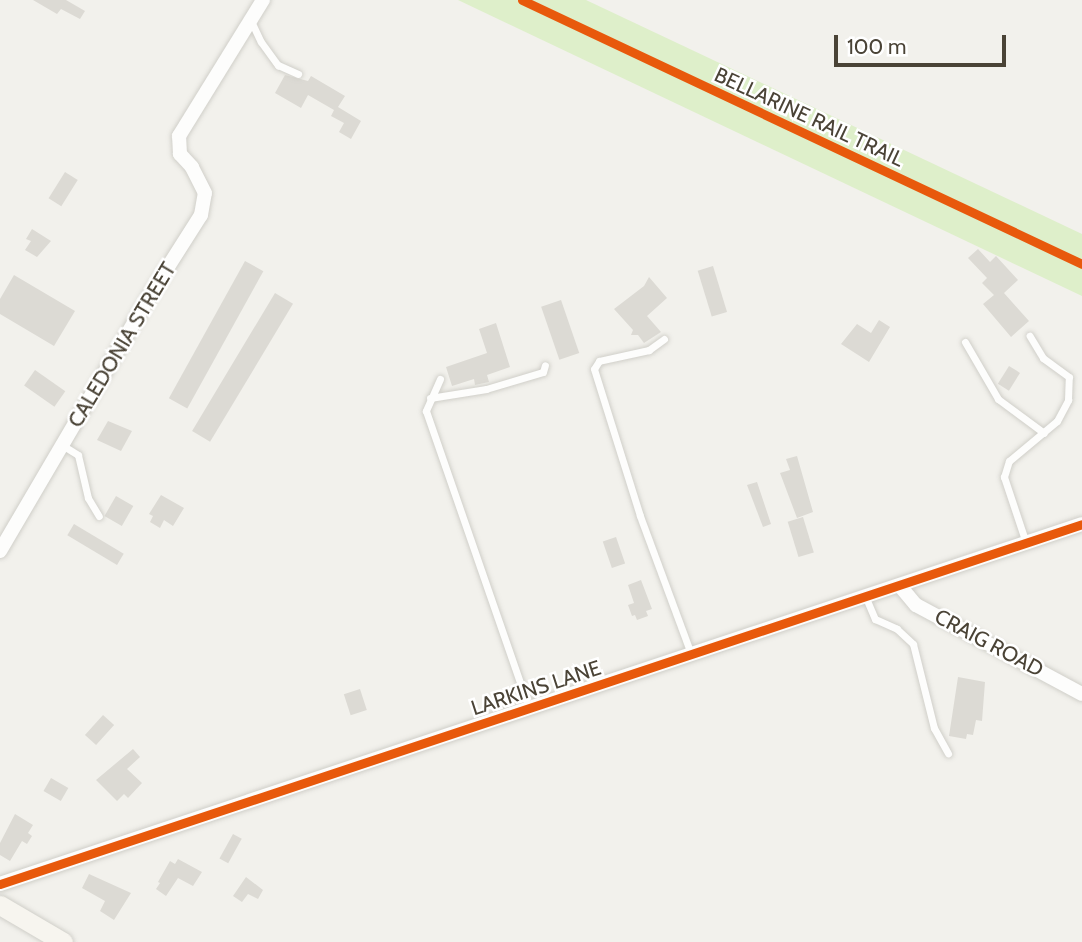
<!DOCTYPE html>
<html>
<head>
<meta charset="utf-8">
<style>
  body { margin:0 }
  #map { position:relative; width:1082px; height:942px; overflow:hidden; background:#f2f1ec; font-family:Cabin,sans-serif }
  div>[style] { position:absolute }
  [style*='--x'] { left:calc(var(--x)*1px); top:calc(var(--y)*1px); width:calc(var(--w)*1px); rotate:calc(var(--a)*1deg) }
  .green>* { inset:0; background:#deefca }
  .building>* { inset:0; background:#dcdad4; transform-origin:0 0 }
  .roads { filter:drop-shadow(0 0 2px #d0cfc9) drop-shadow(0 0 2px #d0cfc9) }
  .service>* { height:7px; margin:-3.5px; padding:0 3.5px; transform-origin:3.5px; border-radius:3.5px; background:#fdfdfc }
  .minor>* { height:14px; margin:-7px; padding:0 7px; transform-origin:7px; border-radius:7px; background:#fdfdfc }
  .secondary>* { height:19px; margin:-9.5px; padding:0 9.5px; transform-origin:9.5px; border-radius:9.5px; background:#f7f5ef }
  .cycleway>* { height:9px; margin:-4.5px; padding:0 4.5px; transform-origin:4.5px; border-radius:4.5px; background:#e8590c }
  span { translate:-50% -50%; white-space:nowrap; text-align:center; line-height:1.15; -webkit-text-stroke:5px #fff; paint-order:stroke }
  .street-label { font-size:21px; color:#4a4336 }
  .scale { position:absolute; left:834px; top:35px; width:172px; height:32px; box-sizing:border-box; border:4px solid #4a4336; border-top:0; padding-left:9px; font-size:21px; line-height:24px; white-space:nowrap; color:#4a4336; -webkit-text-stroke:5px #fff; paint-order:stroke }
</style>
</head>
<body>
<div id="map">
  <div class="green">
    <div style="clip-path:polygon(458px 0,586px 0,1082px 234px,1082px 296px)"></div>
  </div>
  <div class="building">
    <div style="clip-path:polygon(33px 0,66px 0,85px 11px,80px 19px,61px 9px,57px 14px)"></div>
    <div style="clip-path:polygon(285px 75px,308px 81px,311px 76px,345px 96px,338px 107px,361px 121px,351px 139px,339px 132px,344px 123px,331px 116px,334px 110px,308px 95px,301px 108px,275px 93px)"></div>
    <div style="left:65px;top:172px;width:15px;height:31px;rotate:32deg"></div>
    <div style="clip-path:polygon(32px 229px,51px 241px,37px 257px,25px 250px,31px 241px,26px 239px)"></div>
    <div style="clip-path:polygon(978px 249px,990px 262px,996px 256px,1018px 280px,1004px 293px,1029px 321px,1011px 337px,983px 304px,994px 295px,982px 283px,987px 278px,968px 258px)"></div>
    <div style="left:245px;top:261px;width:21px;height:157px;rotate:29deg"></div>
    <div style="left:713px;top:266px;width:48px;height:16px;rotate:73deg"></div>
    <div style="clip-path:polygon(14px 275px,75px 311px,54px 346px,0 314px,0 299px)"></div>
    <div style="clip-path:polygon(649px 277px,667px 298px,647px 316px,661px 332px,644px 343px,638px 335px,631px 335px,633px 330px,614px 309px,644px 286px)"></div>
    <div style="left:275px;top:293px;width:21px;height:161px;rotate:31deg"></div>
    <div style="left:561px;top:300px;width:56px;height:21px;rotate:71deg"></div>
    <div style="clip-path:polygon(879px 320px,890px 327px,869px 362px,841px 344px,857px 324px,871px 333px)"></div>
    <div style="clip-path:polygon(496px 323px,510px 367px,487px 375px,489px 382px,475px 385px,474px 379px,452px 386px,446px 367px,487px 353px,479px 329px)"></div>
    <div style="left:1009px;top:366px;width:13px;height:21px;rotate:32deg"></div>
    <div style="left:35px;top:370px;width:37px;height:19px;rotate:35deg"></div>
    <div style="clip-path:polygon(108px 421px,132px 431px,121px 451px,97px 440px)"></div>
    <div style="clip-path:polygon(797px 456px,813px 512px,797px 518px,780px 473px,790px 470px,786px 459px)"></div>
    <div style="clip-path:polygon(757px 482px,771px 524px,763px 527px,747px 485px)"></div>
    <div style="clip-path:polygon(161px 495px,184px 508px,173px 526px,164px 520px,160px 528px,150px 522px,153px 516px,149px 514px)"></div>
    <div style="left:116px;top:496px;width:20px;height:23px;rotate:30deg"></div>
    <div style="left:803px;top:517px;width:37px;height:16px;rotate:73deg"></div>
    <div style="left:74px;top:524px;width:58px;height:13px;rotate:31deg"></div>
    <div style="left:616px;top:537px;width:28px;height:14px;rotate:71deg"></div>
    <div style="clip-path:polygon(641px 580px,652px 609px,646px 611px,648px 616px,637px 620px,635px 615px,632px 616px,628px 605px,634px 603px,628px 585px)"></div>
    <div style="clip-path:polygon(958px 677px,985px 682px,982px 721px,976px 720px,973px 735px,967px 734px,966px 739px,949px 736px)"></div>
    <div style="left:360px;top:689px;width:22px;height:17px;rotate:72deg"></div>
    <div style="left:103px;top:715px;width:15px;height:27px;rotate:42deg"></div>
    <div style="clip-path:polygon(133px 749px,140px 757px,127px 769px,142px 783px,128px 798px,124px 794px,117px 801px,96px 780px)"></div>
    <div style="left:51px;top:778px;width:20px;height:15px;rotate:30deg"></div>
    <div style="clip-path:polygon(15px 814px,33px 825px,28px 833px,32px 836px,27px 844px,22px 841px,10px 861px,0 855px,0 843px)"></div>
    <div style="left:233px;top:834px;width:10px;height:28px;rotate:29deg"></div>
    <div style="clip-path:polygon(178px 859px,202px 872px,193px 886px,178px 878px,166px 896px,156px 889px,160px 883px,158px 882px,170px 861px,175px 864px)"></div>
    <div style="clip-path:polygon(89px 874px,131px 893px,114px 920px,100px 911px,105px 901px,82px 888px)"></div>
    <div style="clip-path:polygon(246px 877px,263px 890px,258px 899px,248px 894px,242px 902px,233px 896px)"></div>
  </div>
  <div class="roads">
    <div class="service">
      <div style="--x:251;--y:21;--w:23;--a:65"></div>
      <div style="--x:261;--y:42;--w:29;--a:54"></div>
      <div style="--x:278;--y:65;--w:22;--a:24"></div>
      <div style="--x:664;--y:339;--w:19;--a:144"></div>
      <div style="--x:649;--y:350;--w:51;--a:167.6"></div>
      <div style="--x:599;--y:361;--w:9;--a:122"></div>
      <div style="--x:594;--y:369;--w:154;--a:72.6"></div>
      <div style="--x:640;--y:516;--w:147;--a:69.7"></div>
      <div style="--x:965;--y:342;--w:66;--a:59.9"></div>
      <div style="--x:998;--y:399;--w:57;--a:36.5"></div>
      <div style="--x:440;--y:379;--w:35;--a:114"></div>
      <div style="--x:426;--y:411;--w:314;--a:70.9"></div>
      <div style="--x:430;--y:398;--w:57;--a:-9.1"></div>
      <div style="--x:486;--y:389;--w:59;--a:-16.6"></div>
      <div style="--x:543;--y:372;--w:7;--a:-74"></div>
      <div style="--x:62;--y:445;--w:19;--a:32"></div>
      <div style="--x:78;--y:455;--w:44;--a:76.9"></div>
      <div style="--x:88;--y:498;--w:21;--a:59"></div>
      <div style="--x:1026;--y:543;--w:70;--a:-108.4"></div>
      <div style="--x:1004;--y:477;--w:17;--a:-73"></div>
      <div style="--x:1009;--y:461;--w:62;--a:-39.8"></div>
      <div style="--x:1057;--y:421;--w:24;--a:-62"></div>
      <div style="--x:1068;--y:400;--w:23;--a:-88"></div>
      <div style="--x:1069;--y:377;--w:32;--a:-144"></div>
      <div style="--x:1043;--y:358;--w:26;--a:-121"></div>
      <div style="--x:866;--y:598;--w:23;--a:67"></div>
      <div style="--x:875;--y:619;--w:24;--a:24"></div>
      <div style="--x:897;--y:629;--w:22;--a:43"></div>
      <div style="--x:913;--y:644;--w:87;--a:76"></div>
      <div style="--x:934;--y:728;--w:29;--a:61"></div>
    </div>
    <div class="minor">
      <div style="--x:0;--y:551;--w:291;--a:-59.6"></div>
      <div style="--x:147;--y:300;--w:101;--a:-57.6"></div>
      <div style="--x:201;--y:215;--w:22;--a:-80"></div>
      <div style="--x:205;--y:193;--w:29;--a:-117"></div>
      <div style="--x:192;--y:167;--w:18;--a:-133"></div>
      <div style="--x:180;--y:154;--w:18;--a:-93"></div>
      <div style="--x:179;--y:136;--w:160;--a:-58.3"></div>
      <div style="--x:900;--y:586;--w:25;--a:50"></div>
      <div style="--x:916;--y:605;--w:188;--a:28.2"></div>
      <div style="--x:0;--y:884;--w:1140;--a:-18.4"></div>
    </div>
    <div class="secondary">
      <div style="--x:0;--y:905;--w:73;--a:30.4"></div>
    </div>
  </div>
  <div class="cycleway">
    <div style="--x:522;--y:0;--w:619;--a:25.24"></div>
    <div style="--x:0;--y:884;--w:1140;--a:-18.4"></div>
  </div>
  <div class="street-label">
    <span style="left:809px;top:117px;rotate:25deg">BELLARINE RAIL TRAIL</span>
    <span style="left:122px;top:345px;rotate:-59deg">CALEDONIA STREET</span>
    <span style="left:989px;top:643px;rotate:28deg">CRAIG ROAD</span>
    <span style="left:536px;top:688px;rotate:-18deg">LARKINS LANE</span>
  </div>
  <div class="scale">100 m</div>
</div>
</body>
</html>
